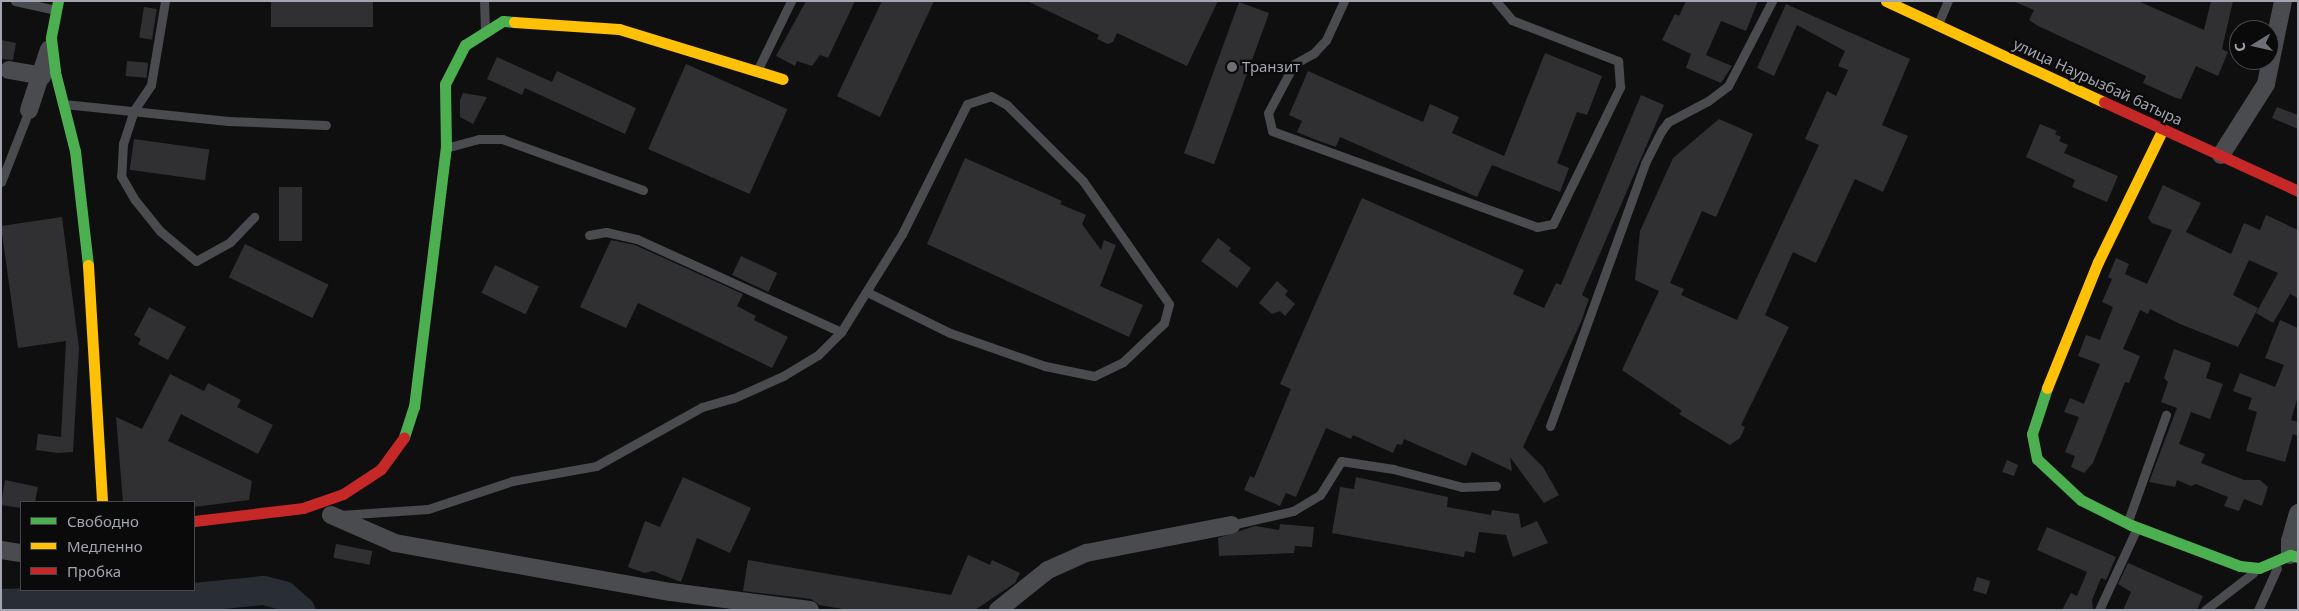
<!DOCTYPE html>
<html>
<head>
<meta charset="utf-8">
<style>
  body { margin:0 }
  #map { position:relative; width:2299px; height:611px; overflow:hidden; background:#0f0f10; font-family:"Noto Sans",sans-serif }
  div>[style] { position:absolute }
  [style*='--x'] { left:calc(var(--x)*1px); top:calc(var(--y)*1px); width:calc(var(--w)*1px); rotate:calc(var(--a)*1deg) }
  .river>* { height:29px; margin:-14.5px; padding:0 14.5px; transform-origin:14.5px; border-radius:14.5px; background:#292e35 }
  .building>* { inset:0; background:#303032; transform-origin:0 0 }
  .lane>* { height:9px; margin:-4.5px; padding:0 4.5px; transform-origin:4.5px; border-radius:4.5px; background:#4a4b4e }
  .street>* { height:18px; margin:-9px; padding:0 9px; transform-origin:9px; border-radius:9px; background:#4a4b4e }
  .fast>* { height:11px; margin:-5.5px; padding:0 5.5px; transform-origin:5.5px; border-radius:5.5px; background:#4caf50 }
  .slow>* { height:11px; margin:-5.5px; padding:0 5.5px; transform-origin:5.5px; border-radius:5.5px; background:#ffc107 }
  .jam>* { height:11px; margin:-5.5px; padding:0 5.5px; transform-origin:5.5px; border-radius:5.5px; background:#c62828 }
  .dots>* { width:14px; height:14px; translate:-50% -50%; box-sizing:border-box; border:2px solid #0a0a0b; border-radius:50% }
  span { translate:-50% -50%; white-space:nowrap; text-align:center; line-height:1.15; -webkit-text-stroke:4.5px #0a0a0b; paint-order:stroke }
  .poi-label { font-size:15px; color:#a2a4af }
  .left { translate:0 -50%; text-align:left }
  .street-label { font-size:15px; color:#a2a4af }
  .frame { position:absolute; inset:0; border:2px solid #a2a4af; pointer-events:none }
  .legend { position:absolute; left:20px; top:501px; width:175px; height:90px; box-sizing:border-box; background:#0a0a0b; border:1px solid #47484d; margin:0; padding:6px 9px; list-style:none; font-size:15px; color:#a2a4af }
  .legend li { display:flex; align-items:center; gap:10px; height:25px }
  .legend b { width:25px; border:1px solid #47484d }
  .north { position:absolute; left:2229px; top:20px; width:50px; height:50px; box-sizing:border-box; background:#0a0a0b; border:1px solid #47484d; border-radius:50%; rotate:261deg; font-size:14px; font-weight:700; line-height:20px; text-align:center; color:#a2a4af }
  .north::after { content:''; display:block; margin:auto; width:18px; height:22px; background:#6f7077; clip-path:polygon(50% 0,100% 100%,50% 72%,0 100%) }
</style>
</head>
<body>
<div id="map">
  <div class="river">
    <div style="--x:1;--y:603;--w:64;--a:-1.8"></div>
    <div style="--x:65;--y:601;--w:29;--a:-12"></div>
    <div style="--x:93;--y:595;--w:71;--a:4"></div>
    <div style="--x:164;--y:600;--w:100;--a:-5.8"></div>
    <div style="--x:263;--y:590;--w:21;--a:14"></div>
    <div style="--x:283;--y:595;--w:23;--a:41"></div>
  </div>
  <div class="building">
    <div style="left:271px;top:1px;width:102px;height:26px"></div>
    <div style="clip-path:polygon(806px 1px,855px 1px,828px 58px,820px 55px,812px 66px,797px 61px,795px 66px,776px 56px)"></div>
    <div style="clip-path:polygon(882px 1px,934px 1px,880px 117px,837px 96px)"></div>
    <div style="clip-path:polygon(1027px 1px,1218px 1px,1187px 66px,1117px 33px,1113px 42px,1108px 44px,1097px 39px,1099px 35px)"></div>
    <div style="clip-path:polygon(1686px 1px,1758px 1px,1746px 31px,1721px 21px,1706px 55px,1732px 66px,1721px 83px,1686px 68px,1691px 54px,1662px 40px,1675px 14px,1679px 16px)"></div>
    <div style="clip-path:polygon(2013px 1px,2138px 1px,2204px 30px,2211px 1px,2233px 1px,2222px 49px,2228px 52px,2218px 76px,2196px 66px,2181px 99px,2176px 98px,2143px 83px,2146px 76px,2038px 26px,2029px 20px,2034px 10px)"></div>
    <div style="left:1239px;top:2px;width:32px;height:161px;rotate:20deg"></div>
    <div style="clip-path:polygon(1786px 4px,1910px 59px,1882px 125px,1908px 136px,1883px 192px,1855px 179px,1816px 263px,1793px 252px,1765px 315px,1789px 327px,1741px 425px,1745px 427px,1740px 438px,1730px 445px,1679px 414px,1682px 411px,1622px 370px,1659px 291px,1635px 280px,1640px 231px,1673px 158px,1719px 119px,1753px 134px,1716px 217px,1702px 211px,1670px 283px,1684px 289px,1681px 295px,1737px 320px,1819px 145px,1805px 139px,1827px 91px,1836px 96px,1848px 70px,1838px 66px,1845px 51px,1797px 25px,1774px 76px,1757px 68px)"></div>
    <div style="left:144px;top:7px;width:13px;height:31px;rotate:9deg"></div>
    <div style="clip-path:polygon(1px 40px,16px 43px,13px 60px,1px 59px)"></div>
    <div style="clip-path:polygon(1545px 53px,1602px 76px,1587px 115px,1577px 112px,1557px 163px,1569px 168px,1560px 192px,1492px 165px,1477px 197px,1340px 137px,1336px 147px,1316px 140px,1297px 132px,1302px 121px,1289px 115px,1308px 71px,1423px 122px,1430px 104px,1459px 117px,1452px 133px,1504px 156px)"></div>
    <div style="clip-path:polygon(497px 57px,552px 82px,557px 71px,636px 108px,625px 134px,525px 88px,522px 95px,487px 79px)"></div>
    <div style="left:127px;top:61px;width:21px;height:15px;rotate:5deg"></div>
    <div style="left:686px;top:64px;width:111px;height:93px;rotate:24deg"></div>
    <div style="clip-path:polygon(463px 93px,487px 97px,473px 124px,460px 117px,460px 100px)"></div>
    <div style="clip-path:polygon(1641px 95px,1664px 105px,1582px 295px,1589px 299px,1581px 322px,1523px 447px,1543px 467px,1559px 495px,1544px 503px,1510px 457px,1512px 471px,1472px 452px,1466px 466px,1404px 439px,1402px 445px,1397px 444px,1393px 453px,1353px 435px,1351px 439px,1326px 428px,1296px 497px,1286px 493px,1280px 506px,1244px 490px,1250px 476px,1254px 478px,1291px 389px,1280px 384px,1362px 198px,1524px 270px,1513px 294px,1544px 308px,1556px 283px,1561px 285px)"></div>
    <div style="clip-path:polygon(2277px 107px,2298px 115px,2298px 129px,2272px 118px)"></div>
    <div style="clip-path:polygon(2040px 124px,2057px 131px,2055px 134px,2061px 137px,2059px 141px,2068px 145px,2064px 153px,2118px 176px,2107px 202px,2072px 187px,2075px 180px,2026px 157px)"></div>
    <div style="left:134px;top:139px;width:76px;height:31px;rotate:8deg"></div>
    <div style="clip-path:polygon(965px 158px,1062px 201px,1060px 204px,1086px 215px,1082px 224px,1101px 250px,1104px 240px,1116px 245px,1100px 286px,1143px 305px,1129px 337px,927px 244px)"></div>
    <div style="clip-path:polygon(2163px 185px,2201px 203px,2186px 232px,2231px 254px,2244px 223px,2260px 230px,2266px 215px,2298px 230px,2298px 298px,2290px 294px,2273px 323px,2256px 313px,2278px 273px,2249px 260px,2233px 295px,2258px 308px,2238px 347px,2180px 324px,2150px 309px,2148px 314px,2140px 310px,2123px 349px,2140px 356px,2129px 383px,2125px 382px,2093px 463px,2084px 473px,2071px 467px,2075px 456px,2065px 452px,2079px 417px,2064px 412px,2070px 398px,2084px 404px,2100px 364px,2078px 356px,2086px 335px,2100px 340px,2113px 307px,2102px 302px,2112px 279px,2108px 277px,2116px 258px,2129px 264px,2125px 274px,2147px 284px,2172px 230px,2152px 223px,2148px 218px)"></div>
    <div style="left:279px;top:187px;width:23px;height:54px"></div>
    <div style="clip-path:polygon(62px 217px,79px 348px,73px 452px,58px 453px,36px 450px,38px 434px,61px 437px,66px 341px,18px 348px,1px 226px)"></div>
    <div style="clip-path:polygon(1218px 238px,1231px 248px,1229px 251px,1251px 268px,1237px 288px,1201px 261px)"></div>
    <div style="clip-path:polygon(611px 240px,635px 245px,743px 294px,737px 306px,756px 316px,754px 320px,788px 337px,772px 368px,638px 303px,626px 328px,580px 307px)"></div>
    <div style="left:245px;top:244px;width:93px;height:37px;rotate:26deg"></div>
    <div style="left:741px;top:256px;width:40px;height:21px;rotate:25deg"></div>
    <div style="left:495px;top:265px;width:49px;height:31px;rotate:26deg"></div>
    <div style="clip-path:polygon(1277px 281px,1288px 291px,1285px 295px,1295px 304px,1285px 316px,1280px 311px,1272px 314px,1259px 303px)"></div>
    <div style="clip-path:polygon(149px 307px,186px 327px,168px 360px,138px 344px,141px 339px,134px 335px)"></div>
    <div style="clip-path:polygon(2280px 320px,2298px 328px,2298px 396px,2291px 420px,2298px 422px,2298px 436px,2293px 434px,2285px 462px,2246px 451px,2257px 412px,2248px 409px,2252px 398px,2233px 391px,2240px 373px,2275px 387px,2284px 365px,2265px 358px)"></div>
    <div style="clip-path:polygon(2174px 349px,2211px 363px,2206px 378px,2223px 384px,2210px 419px,2191px 412px,2179px 444px,2205px 454px,2201px 463px,2244px 480px,2260px 480px,2268px 487px,2262px 506px,2244px 499px,2239px 511px,2224px 506px,2228px 497px,2196px 484px,2191px 486px,2177px 480px,2175px 487px,2149px 482px,2177px 408px,2161px 402px,2168px 382px,2164px 378px)"></div>
    <div style="clip-path:polygon(170px 374px,204px 391px,208px 383px,241px 400px,237px 407px,273px 425px,258px 454px,181px 414px,168px 441px,252px 481px,249px 500px,194px 507px,194px 502px,123px 502px,116px 417px,142px 429px)"></div>
    <div style="clip-path:polygon(2007px 460px,2018px 465px,2014px 476px,2002px 472px)"></div>
    <div style="clip-path:polygon(683px 477px,751px 508px,730px 553px,697px 538px,681px 582px,653px 571px,645px 573px,628px 567px,645px 521px,660px 527px)"></div>
    <div style="clip-path:polygon(1356px 477px,1448px 497px,1447px 507px,1491px 515px,1492px 510px,1519px 514px,1521px 528px,1537px 521px,1548px 543px,1513px 557px,1506px 535px,1479px 532px,1475px 553px,1465px 551px,1464px 557px,1332px 533px,1340px 487px,1354px 489px)"></div>
    <div style="clip-path:polygon(5px 480px,38px 487px,35px 502px,21px 502px,21px 508px,1px 505px)"></div>
    <div style="clip-path:polygon(1280px 524px,1314px 527px,1312px 547px,1295px 546px,1294px 553px,1219px 556px,1218px 538px,1255px 526px,1279px 530px)"></div>
    <div style="clip-path:polygon(2047px 527px,2116px 557px,2106px 580px,2101px 578px,2092px 600px,2093px 610px,2062px 610px,2071px 593px,2077px 596px,2087px 572px,2037px 550px)"></div>
    <div style="left:336px;top:544px;width:37px;height:14px;rotate:11deg"></div>
    <div style="clip-path:polygon(968px 555px,990px 565px,992px 560px,1020px 573px,1015px 583px,975px 610px,849px 610px,819px 605px,811px 599px,743px 591px,748px 560px,951px 595px)"></div>
    <div style="clip-path:polygon(2128px 563px,2203px 596px,2197px 610px,2123px 610px,2131px 592px,2118px 584px)"></div>
    <div style="left:1977px;top:577px;width:14px;height:14px;rotate:17deg"></div>
  </div>
  <div class="lane">
    <div style="--x:15;--y:1;--w:42;--a:12.4"></div>
    <div style="--x:165;--y:1;--w:85;--a:99.5"></div>
    <div style="--x:151;--y:85;--w:30;--a:124"></div>
    <div style="--x:134;--y:110;--w:35;--a:108"></div>
    <div style="--x:123;--y:143;--w:33;--a:93"></div>
    <div style="--x:121;--y:176;--w:28;--a:60"></div>
    <div style="--x:135;--y:200;--w:40;--a:51"></div>
    <div style="--x:160;--y:231;--w:47;--a:39.8"></div>
    <div style="--x:196;--y:261;--w:39;--a:-29"></div>
    <div style="--x:230;--y:242;--w:35;--a:-46"></div>
    <div style="--x:484;--y:1;--w:27;--a:88"></div>
    <div style="--x:1344;--y:1;--w:43;--a:114.8"></div>
    <div style="--x:1326;--y:40;--w:18;--a:133"></div>
    <div style="--x:1314;--y:53;--w:23;--a:151"></div>
    <div style="--x:1294;--y:64;--w:55;--a:118"></div>
    <div style="--x:1268;--y:113;--w:18;--a:77"></div>
    <div style="--x:1272;--y:131;--w:282;--a:19.9"></div>
    <div style="--x:1537;--y:227;--w:16;--a:-11"></div>
    <div style="--x:1553;--y:224;--w:153;--a:-63.9"></div>
    <div style="--x:1620;--y:87;--w:26;--a:-94"></div>
    <div style="--x:1618;--y:61;--w:114;--a:-158.9"></div>
    <div style="--x:1512;--y:20;--w:25;--a:-130"></div>
    <div style="--x:1938;--y:24;--w:25;--a:-67"></div>
    <div style="--x:758;--y:69;--w:76;--a:-64.1"></div>
    <div style="--x:64;--y:104;--w:165;--a:5.9"></div>
    <div style="--x:228;--y:121;--w:98;--a:2.3"></div>
    <div style="--x:449;--y:147;--w:31;--a:-15"></div>
    <div style="--x:479;--y:139;--w:23;--a:0"></div>
    <div style="--x:502;--y:139;--w:150;--a:19.9"></div>
    <div style="--x:1;--y:182;--w:77;--a:-68.7"></div>
    <div style="--x:589;--y:235;--w:17;--a:-10"></div>
    <div style="--x:606;--y:232;--w:32;--a:13"></div>
    <div style="--x:637;--y:239;--w:224;--a:24.5"></div>
    <div style="--x:1550;--y:426;--w:280;--a:-70.1"></div>
    <div style="--x:1645;--y:163;--w:37;--a:-63"></div>
    <div style="--x:1662;--y:130;--w:10;--a:-53"></div>
    <div style="--x:1668;--y:122;--w:45;--a:-27.7"></div>
    <div style="--x:1708;--y:101;--w:25;--a:-37"></div>
    <div style="--x:1728;--y:86;--w:96;--a:-62.6"></div>
    <div style="--x:340;--y:515;--w:88;--a:-3.9"></div>
    <div style="--x:428;--y:509;--w:89;--a:-18.4"></div>
    <div style="--x:512;--y:481;--w:85;--a:-10.1"></div>
    <div style="--x:596;--y:466;--w:121;--a:-29.1"></div>
    <div style="--x:702;--y:407;--w:33;--a:-16"></div>
    <div style="--x:734;--y:398;--w:54;--a:-24.2"></div>
    <div style="--x:783;--y:376;--w:41;--a:-31"></div>
    <div style="--x:818;--y:355;--w:33;--a:-45"></div>
    <div style="--x:841;--y:332;--w:115;--a:-58.1"></div>
    <div style="--x:902;--y:234;--w:145;--a:-63.4"></div>
    <div style="--x:967;--y:104;--w:25;--a:-18"></div>
    <div style="--x:991;--y:96;--w:18;--a:29"></div>
    <div style="--x:1007;--y:105;--w:107;--a:45"></div>
    <div style="--x:1083;--y:181;--w:150;--a:55"></div>
    <div style="--x:1169;--y:304;--w:20;--a:105"></div>
    <div style="--x:1164;--y:323;--w:57;--a:136.4"></div>
    <div style="--x:1123;--y:362;--w:32;--a:154"></div>
    <div style="--x:1094;--y:376;--w:50;--a:-168.5"></div>
    <div style="--x:1045;--y:366;--w:101;--a:-160.8"></div>
    <div style="--x:950;--y:333;--w:93;--a:-153.7"></div>
    <div style="--x:2128;--y:521;--w:113;--a:-70.3"></div>
    <div style="--x:1231;--y:525;--w:64;--a:-12.7"></div>
    <div style="--x:1293;--y:511;--w:31;--a:-31"></div>
    <div style="--x:1320;--y:495;--w:40;--a:-58"></div>
    <div style="--x:1341;--y:461;--w:53;--a:8.7"></div>
    <div style="--x:1393;--y:469;--w:71;--a:14.6"></div>
    <div style="--x:1462;--y:487;--w:34;--a:-2"></div>
    <div style="--x:2099;--y:610;--w:88;--a:-65.2"></div>
    <div style="--x:2205;--y:610;--w:61;--a:-37.6"></div>
    <div style="--x:2258;--y:610;--w:46;--a:-65.7"></div>
  </div>
  <div class="street">
    <div style="--x:9;--y:70;--w:34;--a:10"></div>
    <div style="--x:29;--y:110;--w:64;--a:-71.8"></div>
    <div style="--x:2221;--y:155;--w:84;--a:-57.6"></div>
    <div style="--x:2266;--y:84;--w:85;--a:-78.4"></div>
    <div style="--x:331;--y:515;--w:70;--a:23.6"></div>
    <div style="--x:395;--y:543;--w:280;--a:10.1"></div>
    <div style="--x:671;--y:592;--w:140;--a:7.4"></div>
    <div style="--x:1;--y:550;--w:20;--a:9"></div>
    <div style="--x:2290;--y:555;--w:14;--a:-90"></div>
    <div style="--x:2290;--y:541;--w:29;--a:-74"></div>
    <div style="--x:998;--y:610;--w:64;--a:-38.7"></div>
    <div style="--x:1048;--y:570;--w:42;--a:-24.1"></div>
    <div style="--x:1086;--y:553;--w:148;--a:-10.9"></div>
  </div>
  <div class="fast">
    <div style="--x:58;--y:1;--w:38;--a:101"></div>
    <div style="--x:51;--y:38;--w:34;--a:83"></div>
    <div style="--x:55;--y:72;--w:81;--a:75.8"></div>
    <div style="--x:75;--y:151;--w:115;--a:83.5"></div>
    <div style="--x:2047;--y:388;--w:48;--a:108.1"></div>
    <div style="--x:2032;--y:434;--w:25;--a:79"></div>
    <div style="--x:2037;--y:459;--w:60;--a:43"></div>
    <div style="--x:2081;--y:500;--w:56;--a:26.6"></div>
    <div style="--x:2131;--y:525;--w:116;--a:20.6"></div>
    <div style="--x:2240;--y:566;--w:19;--a:6"></div>
    <div style="--x:2259;--y:568;--w:34;--a:-23"></div>
    <div style="--x:2290;--y:555;--w:8;--a:14"></div>
    <div style="--x:404;--y:437;--w:32;--a:-72"></div>
    <div style="--x:414;--y:407;--w:261;--a:-83"></div>
    <div style="--x:446;--y:148;--w:64;--a:-90.9"></div>
    <div style="--x:445;--y:84;--w:44;--a:-62.9"></div>
    <div style="--x:465;--y:45;--w:45;--a:-32.3"></div>
    <div style="--x:503;--y:21;--w:11;--a:5"></div>
  </div>
  <div class="slow">
    <div style="--x:1886;--y:1;--w:240;--a:24.9"></div>
    <div style="--x:514;--y:22;--w:105;--a:3.8"></div>
    <div style="--x:619;--y:29;--w:171;--a:17"></div>
    <div style="--x:88;--y:265;--w:237;--a:86.6"></div>
    <div style="--x:2047;--y:388;--w:136;--a:-68"></div>
    <div style="--x:2098;--y:262;--w:148;--a:-64"></div>
  </div>
  <div class="jam">
    <div style="--x:2104;--y:102;--w:213;--a:24.6"></div>
    <div style="--x:194;--y:521;--w:110;--a:-6.8"></div>
    <div style="--x:303;--y:508;--w:42;--a:-19.3"></div>
    <div style="--x:343;--y:494;--w:45;--a:-33.3"></div>
    <div style="--x:381;--y:469;--w:39;--a:-54"></div>
  </div>
  <div class="dots">
    <div style="left:1232px;top:67px;background:#6f7077"></div>
  </div>
  <div class="poi-label">
    <span class="left" style="left:1242px;top:67px">Транзит</span>
  </div>
  <div class="street-label">
    <span style="left:2098px;top:82px;rotate:25deg">улица Наурызбай батыра</span>
  </div>
  <div class="frame"></div>
  <ul class="legend">
  <li><b style="height:6px;background:#4caf50"></b>Свободно</li>
  <li><b style="height:6px;background:#ffc107"></b>Медленно</li>
  <li><b style="height:6px;background:#c62828"></b>Пробка</li>
  </ul>
  <div class="north">С</div>
</div>
</body>
</html>
